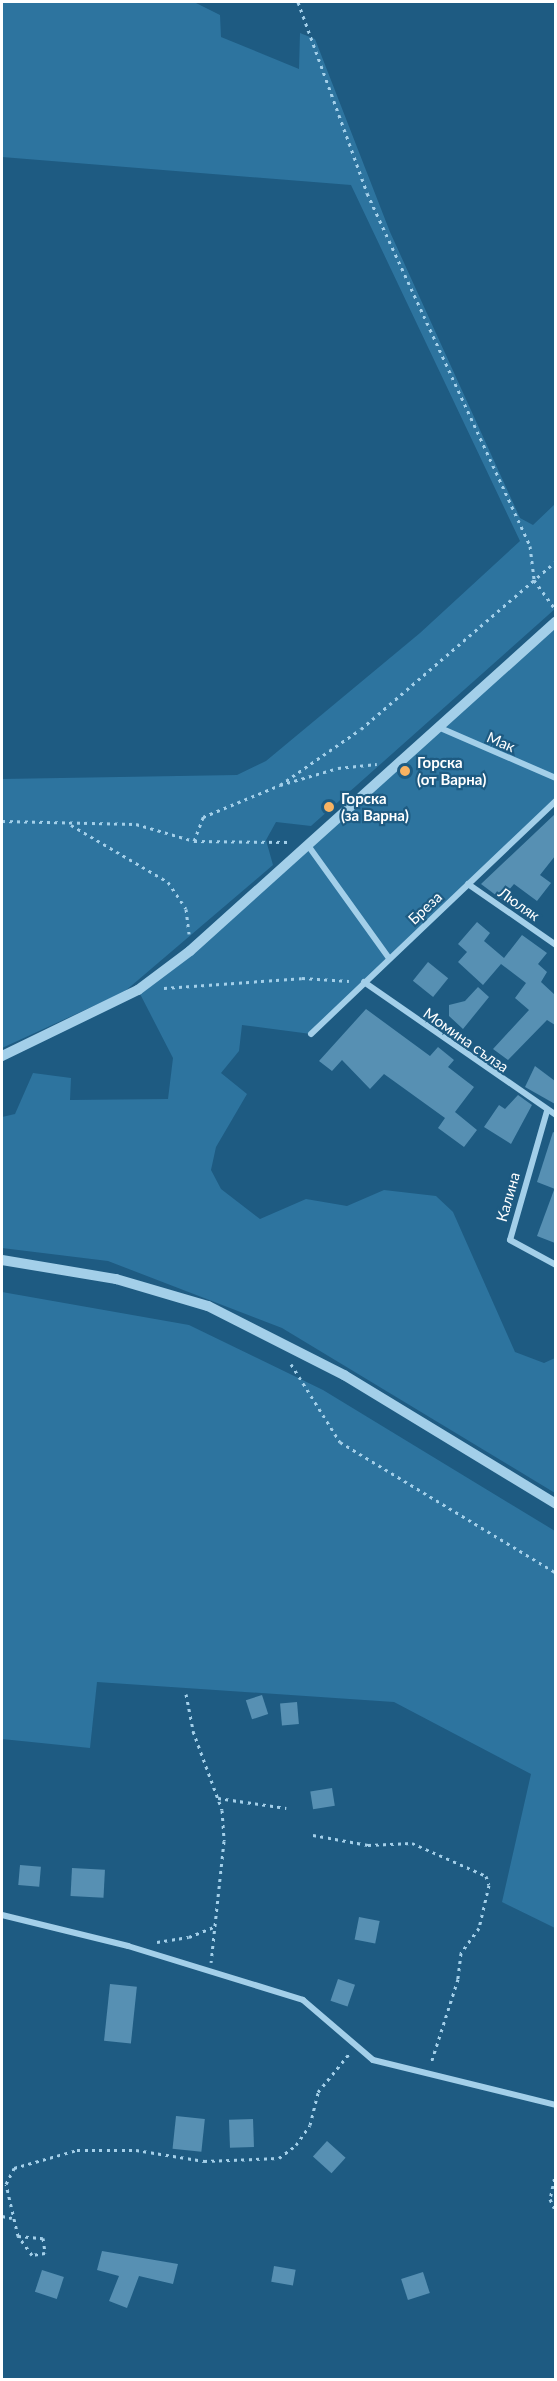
<!DOCTYPE html>
<html>
<head>
<meta charset="utf-8">
<style>
  body { margin:0 }
  #map { position:relative; width:557px; height:2381px; overflow:hidden; background:#1e5b82; font-family:Lato,sans-serif }
  div>[style] { position:absolute }
  [style*='--x'] { left:calc(var(--x)*1px); top:calc(var(--y)*1px); width:calc(var(--w)*1px); rotate:calc(var(--a)*1deg) }
  .green>* { inset:0; background:#2d749f }
  .building>* { inset:0; background:#5790b3; transform-origin:0 0 }
  .path>* { height:3px; margin-top:-1.5px; transform-origin:0; background:repeating-linear-gradient(90deg,#a3cfe9 0 3px,transparent 0 7.5px) }
  .minor>* { height:6px; margin:-3px; padding:0 3px; transform-origin:3px; border-radius:3px; background:#a3cfe9 }
  .tertiary>* { height:10px; margin:-5px; padding:0 5px; transform-origin:5px; border-radius:5px; background:#a3cfe9 }
  .dots>* { width:16px; height:16px; translate:-50% -50%; box-sizing:border-box; border:3px solid #1e5b82; border-radius:50% }
  span { translate:-50% -50%; white-space:nowrap; text-align:center; line-height:1.15; -webkit-text-stroke:4.5px #1e5b82; paint-order:stroke }
  .street-label { font-size:15px; color:#fff }
  .poi-label { font-size:15px; color:#fff; font-weight:700 }
  .left { translate:0 -50%; text-align:left }
  .frame { position:absolute; inset:0; border:3px solid #fff; pointer-events:none }
</style>
</head>
<body>
<div id="map">
  <div class="green">
    <div style="clip-path:polygon(2px 2px,194px 2px,220px 15px,221px 37px,299px 69px,300px 33px,315px 39px,390px 232px,520px 518px,533px 525px,555px 504px,556px 608px,311px 826px,276px 822px,266px 840px,273px 865px,124px 992px,2px 1048px,2px 779px,237px 775px,266px 761px,420px 633px,520px 541px,351px 185px,2px 157px)"></div>
    <div style="clip-path:polygon(555px 622px,555px 801px,311px 1034px,242px 1025px,239px 1051px,221px 1073px,247px 1094px,216px 1147px,211px 1170px,221px 1189px,260px 1219px,306px 1199px,347px 1206px,384px 1190px,436px 1196px,453px 1212px,515px 1352px,544px 1363px,555px 1358px,555px 1493px,282px 1328px,108px 1261px,2px 1248px,2px 1117px,15px 1114px,33px 1073px,71px 1078px,70px 1100px,168px 1099px,173px 1058px,138px 990px)"></div>
    <div style="clip-path:polygon(2px 1292px,189px 1325px,323px 1390px,555px 1531px,555px 1928px,502px 1902px,531px 1774px,394px 1702px,97px 1682px,90px 1748px,2px 1739px)"></div>
  </div>
  <div class="building">
    <div style="clip-path:polygon(555px 814px,555px 856px,540px 875px,551px 883px,537px 901px,514px 884px,501px 899px,481px 884px)"></div>
    <div style="clip-path:polygon(477px 922px,490px 933px,484px 941px,504px 958px,522px 935px,547px 953px,538px 964px,547px 972px,541px 982px,555px 995px,555px 1025px,547px 1020px,508px 1060px,493px 1049px,529px 1010px,515px 998px,526px 983px,501px 964px,483px 985px,458px 962px,467px 952px,458px 944px)"></div>
    <div style="left:428px;top:962px;width:26px;height:24px;rotate:39deg"></div>
    <div style="clip-path:polygon(478px 987px,489px 997px,463px 1029px,449px 1016px,449px 1005px,465px 1001px)"></div>
    <div style="clip-path:polygon(366px 1009px,430px 1056px,438px 1047px,454px 1060px,448px 1067px,474px 1087px,455px 1112px,477px 1130px,464px 1147px,438px 1128px,445px 1118px,384px 1074px,370px 1089px,342px 1060px,332px 1071px,319px 1061px)"></div>
    <div style="clip-path:polygon(535px 1066px,555px 1081px,555px 1104px,525px 1087px)"></div>
    <div style="clip-path:polygon(518px 1095px,532px 1105px,511px 1144px,484px 1127px,499px 1105px,505px 1109px)"></div>
    <div style="clip-path:polygon(553px 1132px,555px 1133px,555px 1189px,537px 1182px)"></div>
    <div style="clip-path:polygon(554px 1190px,555px 1190px,555px 1243px,537px 1236px)"></div>
    <div style="left:262px;top:1695px;width:20px;height:17px;rotate:72deg"></div>
    <div style="left:297px;top:1702px;width:22px;height:17px;rotate:85deg"></div>
    <div style="left:332px;top:1788px;width:18px;height:22px;rotate:81deg"></div>
    <div style="left:20px;top:1865px;width:21px;height:20px;rotate:5deg"></div>
    <div style="left:72px;top:1868px;width:33px;height:28px;rotate:3deg"></div>
    <div style="left:359px;top:1917px;width:21px;height:23px;rotate:11deg"></div>
    <div style="left:338px;top:1979px;width:18px;height:23px;rotate:19deg"></div>
    <div style="left:110px;top:1984px;width:27px;height:57px;rotate:6deg"></div>
    <div style="left:176px;top:2116px;width:29px;height:33px;rotate:6deg"></div>
    <div style="left:253px;top:2119px;width:28px;height:24px;rotate:88deg"></div>
    <div style="left:327px;top:2141px;width:25px;height:21px;rotate:42deg"></div>
    <div style="clip-path:polygon(102px 2251px,178px 2264px,173px 2284px,139px 2276px,127px 2308px,109px 2301px,119px 2276px,97px 2270px)"></div>
    <div style="left:274px;top:2266px;width:22px;height:16px;rotate:10deg"></div>
    <div style="left:42px;top:2270px;width:23px;height:23px;rotate:18deg"></div>
    <div style="left:423px;top:2272px;width:22px;height:23px;rotate:72deg"></div>
  </div>
  <div class="path">
    <div style="--x:298;--y:2;--w:203;--a:70.1"></div>
    <div style="--x:367;--y:193;--w:389;--a:65.2"></div>
    <div style="--x:530;--y:546;--w:34;--a:83"></div>
    <div style="--x:534;--y:580;--w:34;--a:54"></div>
    <div style="--x:280;--y:785;--w:98;--a:-34.7"></div>
    <div style="--x:361;--y:729;--w:257;--a:-40.7"></div>
    <div style="--x:2;--y:821;--w:134;--a:1.3"></div>
    <div style="--x:136;--y:824;--w:60;--a:16.3"></div>
    <div style="--x:194;--y:841;--w:97;--a:0.6"></div>
    <div style="--x:71;--y:825;--w:113;--a:30.4"></div>
    <div style="--x:168;--y:882;--w:32;--a:56"></div>
    <div style="--x:186;--y:909;--w:25;--a:83"></div>
    <div style="--x:194;--y:841;--w:26;--a:-69"></div>
    <div style="--x:203;--y:817;--w:83;--a:-22.6"></div>
    <div style="--x:280;--y:785;--w:60;--a:-16.3"></div>
    <div style="--x:338;--y:768;--w:39;--a:-6"></div>
    <div style="--x:164;--y:988;--w:138;--a:-4.1"></div>
    <div style="--x:302;--y:978;--w:47;--a:3.7"></div>
    <div style="--x:291;--y:1364;--w:92;--a:57.9"></div>
    <div style="--x:340;--y:1442;--w:253;--a:31.2"></div>
    <div style="--x:186;--y:1694;--w:38;--a:79"></div>
    <div style="--x:193;--y:1731;--w:84;--a:69.8"></div>
    <div style="--x:222;--y:1810;--w:31;--a:86"></div>
    <div style="--x:224;--y:1841;--w:122;--a:96.1"></div>
    <div style="--x:218;--y:1798;--w:69;--a:8.4"></div>
    <div style="--x:313;--y:1835;--w:56;--a:10.3"></div>
    <div style="--x:368;--y:1845;--w:44;--a:-2.6"></div>
    <div style="--x:412;--y:1843;--w:81;--a:24"></div>
    <div style="--x:486;--y:1876;--w:9;--a:72"></div>
    <div style="--x:489;--y:1885;--w:44;--a:103.1"></div>
    <div style="--x:479;--y:1928;--w:31;--a:126"></div>
    <div style="--x:461;--y:1953;--w:26;--a:97"></div>
    <div style="--x:458;--y:1979;--w:88;--a:107.8"></div>
    <div style="--x:157;--y:1942;--w:32;--a:-9"></div>
    <div style="--x:189;--y:1937;--w:29;--a:-22"></div>
    <div style="--x:556;--y:2171;--w:29;--a:102"></div>
    <div style="--x:550;--y:2199;--w:14;--a:65"></div>
    <div style="--x:2;--y:2216;--w:10;--a:11"></div>
    <div style="--x:18;--y:2236;--w:25;--a:5"></div>
    <div style="--x:43;--y:2238;--w:15;--a:82"></div>
    <div style="--x:45;--y:2253;--w:13;--a:171"></div>
    <div style="--x:32;--y:2255;--w:24;--a:-126"></div>
    <div style="--x:18;--y:2236;--w:53;--a:-103"></div>
    <div style="--x:6;--y:2184;--w:18;--a:-63"></div>
    <div style="--x:14;--y:2168;--w:66;--a:-15.9"></div>
    <div style="--x:77;--y:2150;--w:59;--a:0"></div>
    <div style="--x:136;--y:2150;--w:69;--a:9.2"></div>
    <div style="--x:204;--y:2161;--w:75;--a:-2.3"></div>
    <div style="--x:279;--y:2158;--w:21;--a:-37"></div>
    <div style="--x:296;--y:2145;--w:24;--a:-55"></div>
    <div style="--x:310;--y:2125;--w:34;--a:-76"></div>
    <div style="--x:318;--y:2092;--w:49;--a:-50.8"></div>
  </div>
  <div class="minor">
    <div style="--x:438;--y:727;--w:129;--a:23.4"></div>
    <div style="--x:307;--y:844;--w:140;--a:54.3"></div>
    <div style="--x:468;--y:884;--w:107;--a:34.7"></div>
    <div style="--x:364;--y:982;--w:234;--a:34.7"></div>
    <div style="--x:311;--y:1034;--w:338;--a:-43.6"></div>
    <div style="--x:547;--y:1111;--w:134;--a:106"></div>
    <div style="--x:510;--y:1240;--w:52;--a:28.5"></div>
    <div style="--x:2;--y:1915;--w:130;--a:13.8"></div>
    <div style="--x:128;--y:1946;--w:183;--a:17.1"></div>
    <div style="--x:303;--y:2000;--w:92;--a:40.6"></div>
    <div style="--x:373;--y:2060;--w:188;--a:13.8"></div>
  </div>
  <div class="tertiary">
    <div style="--x:2;--y:1056;--w:151;--a:-25.9"></div>
    <div style="--x:138;--y:990;--w:65;--a:-36.9"></div>
    <div style="--x:190;--y:951;--w:492;--a:-42"></div>
    <div style="--x:2;--y:1260;--w:116;--a:9.5"></div>
    <div style="--x:116;--y:1279;--w:96;--a:16.4"></div>
    <div style="--x:208;--y:1306;--w:153;--a:26.9"></div>
    <div style="--x:344;--y:1375;--w:248;--a:31.3"></div>
  </div>
  <div class="dots">
    <div style="left:405px;top:771px;background:#f9b362"></div>
    <div style="left:329px;top:807px;background:#f9b362"></div>
  </div>
  <div class="street-label">
    <span style="left:501px;top:742px;rotate:23deg">Мак</span>
    <span style="left:519px;top:904px;rotate:35deg">Люляк</span>
    <span style="left:425px;top:908px;rotate:-43deg">Бреза</span>
    <span style="left:466px;top:1040px;rotate:35deg">Момина сълза</span>
    <span style="left:508px;top:1197px;rotate:-74deg">Калина</span>
  </div>
  <div class="poi-label">
    <span class="left" style="left:417px;top:771px">Горска<br>(от Варна)</span>
    <span class="left" style="left:341px;top:807px">Горска<br>(за Варна)</span>
  </div>
  <div class="frame"></div>
</div>
</body>
</html>
